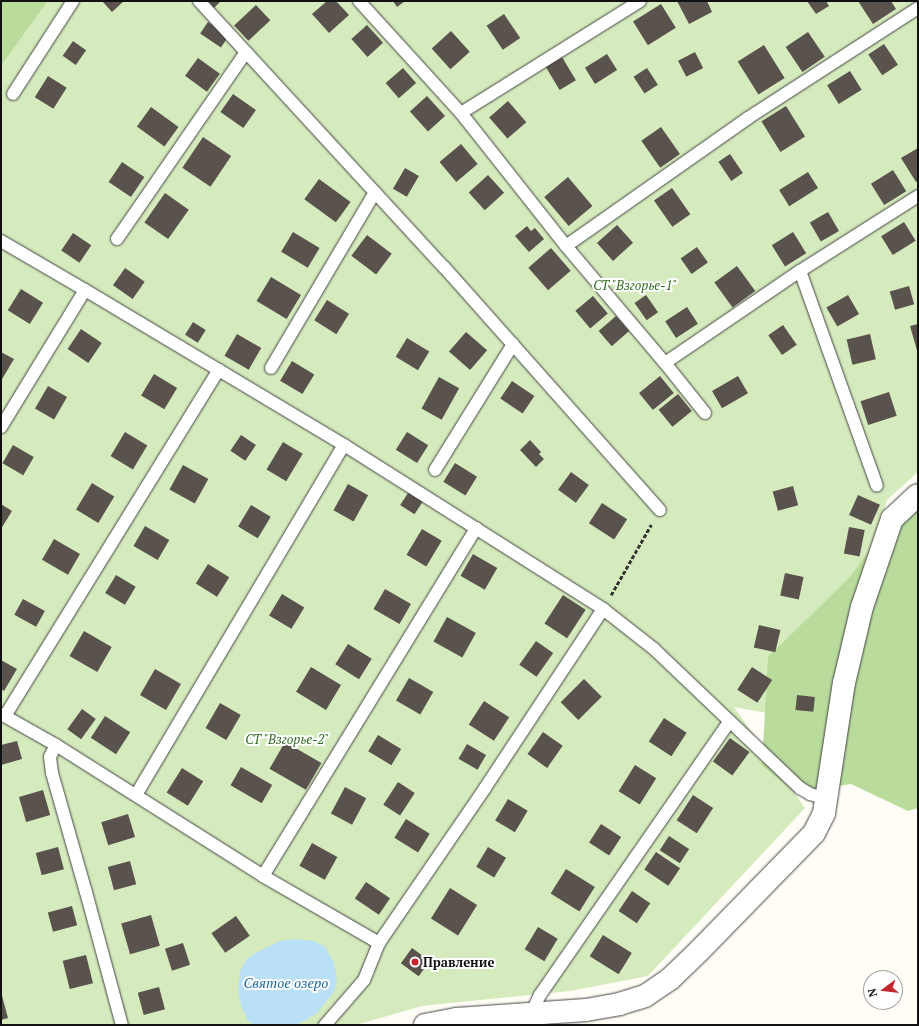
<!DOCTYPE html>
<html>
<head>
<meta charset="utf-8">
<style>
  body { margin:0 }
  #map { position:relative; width:919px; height:1026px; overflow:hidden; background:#fffdf5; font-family:"PT Serif",serif }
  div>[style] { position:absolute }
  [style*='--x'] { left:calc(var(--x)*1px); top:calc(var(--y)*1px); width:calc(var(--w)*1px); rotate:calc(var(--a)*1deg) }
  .green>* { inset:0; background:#d5ebbd }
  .forest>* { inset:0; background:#b9dc9c }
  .water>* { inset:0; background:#b9e0f7 }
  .building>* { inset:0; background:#5a524d; transform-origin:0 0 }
  .path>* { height:2.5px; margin-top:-1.25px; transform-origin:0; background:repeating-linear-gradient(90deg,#333 0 4px,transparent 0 6px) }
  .roads { filter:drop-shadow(0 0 1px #444) drop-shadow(0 0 1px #444) }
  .service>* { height:12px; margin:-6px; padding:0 6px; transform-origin:6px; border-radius:6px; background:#fff }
  .minor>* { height:22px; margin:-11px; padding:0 11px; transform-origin:11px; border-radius:11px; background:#fff }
  .dots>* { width:11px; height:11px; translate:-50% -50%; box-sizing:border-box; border:2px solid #fff; border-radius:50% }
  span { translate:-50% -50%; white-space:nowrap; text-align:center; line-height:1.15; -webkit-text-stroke:4px #fff; paint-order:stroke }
  .park-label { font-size:13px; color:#2f6b1f; font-style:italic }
  .poi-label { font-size:13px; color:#111; font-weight:700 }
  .left { translate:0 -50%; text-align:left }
  .water-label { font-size:14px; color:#1768a6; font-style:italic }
  .frame { position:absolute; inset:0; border:2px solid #111; pointer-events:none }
  .north { position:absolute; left:863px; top:970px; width:40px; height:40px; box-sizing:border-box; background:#fff; border:1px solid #a0a0a0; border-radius:50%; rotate:255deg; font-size:11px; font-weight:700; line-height:16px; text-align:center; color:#111 }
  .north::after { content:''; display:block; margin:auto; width:14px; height:18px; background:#c4262e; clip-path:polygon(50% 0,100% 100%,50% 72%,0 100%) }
</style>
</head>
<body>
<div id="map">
  <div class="green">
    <div style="clip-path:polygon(48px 1px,918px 1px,918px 472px,887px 500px,820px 723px,734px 707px,805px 808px,648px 976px,570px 991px,422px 1006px,356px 1025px,1px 1025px,1px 66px)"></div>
  </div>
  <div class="forest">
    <div style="clip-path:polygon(1px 1px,48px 1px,1px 66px)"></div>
    <div style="clip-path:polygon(918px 495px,918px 808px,908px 811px,851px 784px,795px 793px,762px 765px,768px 657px,850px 577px,892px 519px)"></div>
  </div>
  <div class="water">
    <div style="clip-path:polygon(295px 939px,314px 941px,325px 947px,334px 963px,337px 981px,333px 993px,317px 1013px,304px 1021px,294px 1025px,255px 1025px,248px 1021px,241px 1006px,238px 987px,241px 969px,246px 960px,255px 953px,280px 941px)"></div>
  </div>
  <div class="building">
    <div style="clip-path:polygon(102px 1px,124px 1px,112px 12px)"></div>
    <div style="clip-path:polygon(208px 1px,221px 1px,214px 8px)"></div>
    <div style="clip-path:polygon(327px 1px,336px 1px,349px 15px,329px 33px,312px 14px)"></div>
    <div style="clip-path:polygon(393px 1px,405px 1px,397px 7px)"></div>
    <div style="clip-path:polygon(677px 1px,707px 1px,712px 12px,689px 24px)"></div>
    <div style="clip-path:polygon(807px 1px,826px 1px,829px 6px,816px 14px)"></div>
    <div style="clip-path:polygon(858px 1px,891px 1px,896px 9px,873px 24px)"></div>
    <div style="left:661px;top:4px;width:28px;height:33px;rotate:58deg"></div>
    <div style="left:256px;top:5px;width:21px;height:30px;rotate:47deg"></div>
    <div style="left:504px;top:14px;width:29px;height:21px;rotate:56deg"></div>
    <div style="left:208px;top:22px;width:25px;height:14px;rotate:34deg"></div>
    <div style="left:367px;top:25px;width:24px;height:21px;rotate:48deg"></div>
    <div style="left:451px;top:31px;width:28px;height:26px;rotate:48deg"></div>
    <div style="left:808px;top:32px;width:30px;height:27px;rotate:56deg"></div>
    <div style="left:73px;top:41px;width:16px;height:18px;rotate:35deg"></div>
    <div style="left:884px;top:44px;width:25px;height:19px;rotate:56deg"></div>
    <div style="left:764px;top:45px;width:39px;height:31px;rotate:58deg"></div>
    <div style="left:695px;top:52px;width:18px;height:19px;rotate:63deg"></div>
    <div style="left:607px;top:54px;width:19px;height:26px;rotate:58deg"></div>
    <div style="left:562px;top:57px;width:27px;height:19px;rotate:59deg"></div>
    <div style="left:198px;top:58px;width:27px;height:22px;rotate:36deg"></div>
    <div style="left:403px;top:68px;width:20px;height:23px;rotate:49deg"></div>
    <div style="left:647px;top:68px;width:20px;height:16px;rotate:57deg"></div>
    <div style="left:850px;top:71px;width:22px;height:27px;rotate:58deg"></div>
    <div style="left:48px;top:76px;width:22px;height:25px;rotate:32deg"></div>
    <div style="left:233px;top:94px;width:28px;height:22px;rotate:35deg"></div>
    <div style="left:427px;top:96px;width:27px;height:23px;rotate:48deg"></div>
    <div style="left:508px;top:101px;width:28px;height:25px;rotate:49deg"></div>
    <div style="left:786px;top:106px;width:36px;height:29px;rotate:58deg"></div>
    <div style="left:151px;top:107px;width:34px;height:24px;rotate:36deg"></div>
    <div style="left:661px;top:127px;width:33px;height:24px;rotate:55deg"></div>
    <div style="left:203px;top:137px;width:34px;height:37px;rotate:34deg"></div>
    <div style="left:461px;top:144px;width:26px;height:28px;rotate:50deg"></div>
    <div style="clip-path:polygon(918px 148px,918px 181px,916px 182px,901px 158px)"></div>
    <div style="left:730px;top:154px;width:23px;height:14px;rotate:56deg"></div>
    <div style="left:122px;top:162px;width:27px;height:24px;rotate:34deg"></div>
    <div style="left:405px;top:168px;width:16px;height:24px;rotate:30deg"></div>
    <div style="left:893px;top:170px;width:25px;height:26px;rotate:58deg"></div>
    <div style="left:808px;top:172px;width:19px;height:34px;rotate:58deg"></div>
    <div style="left:488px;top:175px;width:24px;height:26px;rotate:48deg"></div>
    <div style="left:568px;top:177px;width:38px;height:31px;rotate:50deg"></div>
    <div style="left:319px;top:179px;width:39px;height:25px;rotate:36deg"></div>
    <div style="left:672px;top:188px;width:32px;height:22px;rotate:55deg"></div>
    <div style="left:165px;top:193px;width:29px;height:36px;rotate:35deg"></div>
    <div style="left:828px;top:212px;width:22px;height:21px;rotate:60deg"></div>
    <div style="left:904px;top:222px;width:22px;height:27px;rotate:58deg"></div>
    <div style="left:617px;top:225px;width:24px;height:27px;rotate:48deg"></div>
    <div style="clip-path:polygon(527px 226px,531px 231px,535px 228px,544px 239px,529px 252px,515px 236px)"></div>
    <div style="left:293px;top:232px;width:31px;height:23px;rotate:31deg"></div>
    <div style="left:793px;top:232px;width:25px;height:25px;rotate:58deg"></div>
    <div style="left:73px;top:233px;width:22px;height:21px;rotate:34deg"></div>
    <div style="left:367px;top:235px;width:31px;height:26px;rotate:37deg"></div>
    <div style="left:697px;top:247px;width:19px;height:20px;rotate:55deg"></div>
    <div style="left:551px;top:248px;width:30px;height:30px;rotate:49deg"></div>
    <div style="left:737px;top:266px;width:31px;height:28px;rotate:54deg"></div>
    <div style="left:125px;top:268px;width:24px;height:21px;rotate:35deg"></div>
    <div style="left:271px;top:277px;width:35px;height:28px;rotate:31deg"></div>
    <div style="left:909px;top:286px;width:19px;height:20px;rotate:74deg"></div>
    <div style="left:21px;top:289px;width:26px;height:25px;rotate:32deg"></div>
    <div style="left:646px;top:295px;width:21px;height:14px;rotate:55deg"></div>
    <div style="left:848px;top:295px;width:22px;height:25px;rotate:60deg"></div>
    <div style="left:593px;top:296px;width:23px;height:23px;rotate:50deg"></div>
    <div style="left:327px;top:300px;width:26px;height:24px;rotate:32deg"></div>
    <div style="left:687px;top:307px;width:20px;height:26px;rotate:57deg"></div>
    <div style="left:616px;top:316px;width:20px;height:23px;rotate:49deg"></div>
    <div style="left:193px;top:322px;width:15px;height:15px;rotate:32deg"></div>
    <div style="clip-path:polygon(918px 324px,918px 354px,910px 326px)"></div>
    <div style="left:783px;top:325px;width:24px;height:18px;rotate:55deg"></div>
    <div style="left:81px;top:329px;width:25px;height:24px;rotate:34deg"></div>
    <div style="left:466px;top:332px;width:28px;height:26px;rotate:41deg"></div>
    <div style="left:237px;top:334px;width:28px;height:25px;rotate:30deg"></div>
    <div style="left:870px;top:334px;width:26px;height:24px;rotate:77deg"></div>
    <div style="left:407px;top:338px;width:26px;height:22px;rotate:31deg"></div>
    <div style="clip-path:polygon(1px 352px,14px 359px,1px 381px)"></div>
    <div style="left:292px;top:361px;width:26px;height:23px;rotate:31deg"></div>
    <div style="left:154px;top:374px;width:27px;height:25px;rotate:31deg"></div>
    <div style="left:660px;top:376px;width:22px;height:27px;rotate:51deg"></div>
    <div style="left:738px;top:376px;width:20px;height:30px;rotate:60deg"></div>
    <div style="left:439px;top:377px;width:23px;height:36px;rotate:29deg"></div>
    <div style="left:512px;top:381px;width:27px;height:21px;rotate:34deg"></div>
    <div style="left:48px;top:386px;width:22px;height:26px;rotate:30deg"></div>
    <div style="left:889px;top:392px;width:25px;height:30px;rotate:72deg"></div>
    <div style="left:678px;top:394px;width:22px;height:25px;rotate:51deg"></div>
    <div style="left:125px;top:432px;width:26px;height:28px;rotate:31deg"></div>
    <div style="left:407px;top:432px;width:25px;height:21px;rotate:32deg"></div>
    <div style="left:241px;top:435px;width:18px;height:19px;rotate:34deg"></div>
    <div style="clip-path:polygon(530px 440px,541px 452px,539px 454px,544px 459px,536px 467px,520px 450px)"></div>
    <div style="left:283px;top:442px;width:23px;height:32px;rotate:31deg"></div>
    <div style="left:13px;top:445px;width:24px;height:21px;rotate:30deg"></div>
    <div style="left:455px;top:463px;width:26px;height:22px;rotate:32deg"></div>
    <div style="left:183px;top:465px;width:29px;height:28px;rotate:29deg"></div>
    <div style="left:571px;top:472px;width:22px;height:22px;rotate:36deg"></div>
    <div style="left:92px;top:483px;width:26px;height:31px;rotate:31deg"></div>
    <div style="left:348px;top:484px;width:23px;height:30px;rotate:29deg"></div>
    <div style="left:793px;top:486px;width:20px;height:21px;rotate:75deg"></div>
    <div style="left:410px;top:490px;width:17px;height:18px;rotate:33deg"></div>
    <div style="left:858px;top:495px;width:24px;height:22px;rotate:24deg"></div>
    <div style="left:602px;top:503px;width:30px;height:24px;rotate:33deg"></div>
    <div style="clip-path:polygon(1px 504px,12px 511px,1px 529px)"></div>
    <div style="left:251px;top:505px;width:23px;height:25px;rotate:31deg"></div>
    <div style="left:145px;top:526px;width:28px;height:23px;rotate:30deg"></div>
    <div style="left:849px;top:527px;width:16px;height:27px;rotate:11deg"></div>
    <div style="left:422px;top:529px;width:23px;height:30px;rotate:31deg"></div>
    <div style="left:54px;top:539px;width:30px;height:24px;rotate:30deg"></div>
    <div style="left:473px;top:554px;width:28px;height:25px;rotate:30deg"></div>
    <div style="left:208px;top:564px;width:25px;height:23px;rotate:32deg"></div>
    <div style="left:785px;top:573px;width:19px;height:23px;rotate:12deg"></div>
    <div style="left:116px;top:575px;width:23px;height:21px;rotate:31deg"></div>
    <div style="left:385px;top:589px;width:30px;height:23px;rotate:30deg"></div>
    <div style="left:282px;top:594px;width:26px;height:25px;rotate:31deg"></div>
    <div style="left:563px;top:595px;width:27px;height:34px;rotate:33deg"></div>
    <div style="left:23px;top:599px;width:25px;height:18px;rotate:29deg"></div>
    <div style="left:447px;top:617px;width:33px;height:28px;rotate:29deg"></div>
    <div style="left:759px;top:625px;width:22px;height:23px;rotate:13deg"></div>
    <div style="left:84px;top:631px;width:32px;height:29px;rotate:30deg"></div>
    <div style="left:536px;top:641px;width:21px;height:29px;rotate:35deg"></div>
    <div style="left:348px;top:644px;width:28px;height:24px;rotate:32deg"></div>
    <div style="clip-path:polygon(1px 660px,17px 669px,4px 691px,1px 689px)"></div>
    <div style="left:311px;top:667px;width:35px;height:29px;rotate:31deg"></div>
    <div style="left:752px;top:667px;width:24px;height:27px;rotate:33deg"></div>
    <div style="left:155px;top:669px;width:30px;height:30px;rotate:30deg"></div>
    <div style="left:409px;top:678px;width:28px;height:26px;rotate:30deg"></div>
    <div style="left:584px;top:679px;width:25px;height:33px;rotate:45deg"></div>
    <div style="left:797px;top:695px;width:18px;height:15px;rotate:6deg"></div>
    <div style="left:484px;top:701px;width:30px;height:28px;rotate:33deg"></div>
    <div style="left:220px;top:703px;width:24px;height:29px;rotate:30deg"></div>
    <div style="left:82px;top:709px;width:17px;height:25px;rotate:36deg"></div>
    <div style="left:105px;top:716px;width:30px;height:26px;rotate:33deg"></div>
    <div style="left:664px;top:718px;width:27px;height:28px;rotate:33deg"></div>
    <div style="left:543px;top:732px;width:24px;height:27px;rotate:35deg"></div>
    <div style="left:378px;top:735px;width:27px;height:19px;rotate:31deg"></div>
    <div style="left:730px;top:738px;width:24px;height:29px;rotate:36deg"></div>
    <div style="clip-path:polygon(17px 741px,22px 759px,1px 765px,1px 745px)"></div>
    <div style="left:285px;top:742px;width:42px;height:31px;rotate:30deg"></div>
    <div style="left:467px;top:744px;width:22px;height:17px;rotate:30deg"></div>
    <div style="left:635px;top:765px;width:25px;height:31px;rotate:32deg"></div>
    <div style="left:241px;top:767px;width:36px;height:21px;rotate:30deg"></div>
    <div style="left:182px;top:768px;width:25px;height:29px;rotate:32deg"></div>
    <div style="left:398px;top:782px;width:20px;height:27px;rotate:33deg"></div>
    <div style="left:345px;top:787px;width:24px;height:30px;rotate:28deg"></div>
    <div style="left:43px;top:790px;width:26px;height:25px;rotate:74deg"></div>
    <div style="left:693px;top:795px;width:24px;height:30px;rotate:33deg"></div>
    <div style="left:508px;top:799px;width:23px;height:25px;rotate:31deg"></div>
    <div style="left:128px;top:814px;width:24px;height:28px;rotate:73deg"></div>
    <div style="left:406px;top:819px;width:28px;height:22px;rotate:32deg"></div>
    <div style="left:601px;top:824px;width:24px;height:22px;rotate:33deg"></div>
    <div style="left:669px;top:836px;width:24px;height:17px;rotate:33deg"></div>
    <div style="left:312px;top:843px;width:29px;height:26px;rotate:29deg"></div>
    <div style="left:58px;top:847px;width:23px;height:23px;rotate:75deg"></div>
    <div style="left:488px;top:847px;width:21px;height:23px;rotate:31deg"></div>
    <div style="left:656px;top:852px;width:29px;height:21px;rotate:34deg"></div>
    <div style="left:130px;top:861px;width:24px;height:23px;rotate:75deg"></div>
    <div style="left:566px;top:869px;width:34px;height:29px;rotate:32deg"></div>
    <div style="left:366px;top:882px;width:29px;height:20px;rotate:34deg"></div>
    <div style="left:450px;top:888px;width:32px;height:36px;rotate:32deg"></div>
    <div style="left:632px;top:891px;width:22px;height:24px;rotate:34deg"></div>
    <div style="left:72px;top:906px;width:20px;height:25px;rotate:75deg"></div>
    <div style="left:151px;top:915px;width:32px;height:31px;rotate:74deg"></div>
    <div style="left:236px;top:916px;width:24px;height:30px;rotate:55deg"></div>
    <div style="left:538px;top:927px;width:23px;height:26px;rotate:31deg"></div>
    <div style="left:603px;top:935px;width:34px;height:25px;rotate:32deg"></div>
    <div style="left:183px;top:943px;width:23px;height:19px;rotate:72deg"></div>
    <div style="left:412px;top:948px;width:22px;height:19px;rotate:36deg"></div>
    <div style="left:86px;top:955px;width:29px;height:24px;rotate:76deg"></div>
    <div style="left:159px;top:987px;width:23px;height:22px;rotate:75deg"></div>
    <div style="clip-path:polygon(1px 992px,8px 1018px,1px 1020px)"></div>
  </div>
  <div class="path">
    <div style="--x:611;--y:595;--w:81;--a:-60.3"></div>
  </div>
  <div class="roads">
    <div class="service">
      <div style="--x:199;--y:1;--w:362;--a:47.4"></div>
      <div style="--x:444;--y:267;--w:325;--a:48.4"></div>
      <div style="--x:359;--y:1;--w:151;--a:47.7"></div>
      <div style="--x:461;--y:113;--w:169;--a:51.7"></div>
      <div style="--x:566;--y:246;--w:153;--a:49.8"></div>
      <div style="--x:665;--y:363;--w:64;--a:51.3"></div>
      <div style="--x:13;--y:94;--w:111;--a:-57.2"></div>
      <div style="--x:461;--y:113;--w:211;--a:-32"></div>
      <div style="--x:117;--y:239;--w:227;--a:-55.4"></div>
      <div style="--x:1;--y:241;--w:97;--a:30.3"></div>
      <div style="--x:85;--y:290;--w:161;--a:121.5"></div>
      <div style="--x:566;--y:246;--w:223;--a:-35.1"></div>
      <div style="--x:748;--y:118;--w:202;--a:-32.9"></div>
      <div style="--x:800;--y:271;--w:228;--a:70.3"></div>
      <div style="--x:85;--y:290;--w:302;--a:30.9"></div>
      <div style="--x:665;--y:363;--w:163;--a:-34.3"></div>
      <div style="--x:800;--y:271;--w:140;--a:-32.4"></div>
      <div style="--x:271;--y:368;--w:204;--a:-59.4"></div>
      <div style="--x:435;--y:470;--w:148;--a:-58.2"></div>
      <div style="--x:1;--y:714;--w:63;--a:29.4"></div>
      <div style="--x:56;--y:745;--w:245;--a:32.3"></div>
      <div style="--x:263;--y:876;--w:134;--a:30"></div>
      <div style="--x:379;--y:943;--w:40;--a:112"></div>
      <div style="--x:364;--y:980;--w:60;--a:130.9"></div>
      <div style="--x:5;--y:716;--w:407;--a:-58.3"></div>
      <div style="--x:56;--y:745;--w:13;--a:117"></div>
      <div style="--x:50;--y:757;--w:16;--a:83"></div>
      <div style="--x:52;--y:773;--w:124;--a:74.1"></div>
      <div style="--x:86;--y:892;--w:138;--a:74.9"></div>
      <div style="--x:136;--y:795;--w:407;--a:-59.3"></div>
      <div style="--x:344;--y:445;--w:307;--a:32.3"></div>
      <div style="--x:603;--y:609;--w:65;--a:38.1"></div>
      <div style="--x:654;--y:649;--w:202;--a:43.6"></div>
      <div style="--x:800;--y:788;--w:12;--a:31"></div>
      <div style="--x:810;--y:794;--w:16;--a:15"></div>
      <div style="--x:263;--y:876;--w:408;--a:-58.5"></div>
      <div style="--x:379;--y:943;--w:188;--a:-55.6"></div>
      <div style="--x:485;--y:788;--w:214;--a:-56.6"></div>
      <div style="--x:531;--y:1014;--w:21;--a:-65"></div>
      <div style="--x:540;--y:995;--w:333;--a:-55.3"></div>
    </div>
    <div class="minor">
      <div style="--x:425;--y:1025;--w:33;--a:-11"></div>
      <div style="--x:457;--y:1019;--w:129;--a:-4"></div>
      <div style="--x:586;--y:1010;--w:34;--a:-10"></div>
      <div style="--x:619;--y:1004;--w:27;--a:-17"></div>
      <div style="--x:645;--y:996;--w:30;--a:-34"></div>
      <div style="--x:670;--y:979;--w:42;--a:-44"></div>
      <div style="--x:700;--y:950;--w:163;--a:-45.7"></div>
      <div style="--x:814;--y:833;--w:22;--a:-63"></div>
      <div style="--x:824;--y:813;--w:132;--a:-81.3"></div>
      <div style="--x:844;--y:683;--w:78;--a:-76.7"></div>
      <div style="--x:862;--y:607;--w:93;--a:-71.2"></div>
      <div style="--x:892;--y:519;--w:35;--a:-43"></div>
    </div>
  </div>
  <div class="dots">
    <div style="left:415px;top:962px;background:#c4262e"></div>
  </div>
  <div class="park-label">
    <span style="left:635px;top:285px">СТ "Взгорье-1"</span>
    <span style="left:287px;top:739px">СТ "Взгорье-2"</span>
  </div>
  <div class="poi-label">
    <span class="left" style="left:423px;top:962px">Правление</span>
  </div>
  <div class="water-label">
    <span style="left:286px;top:983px">Святое озеро</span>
  </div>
  <div class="frame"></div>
  <div class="north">N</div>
</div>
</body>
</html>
